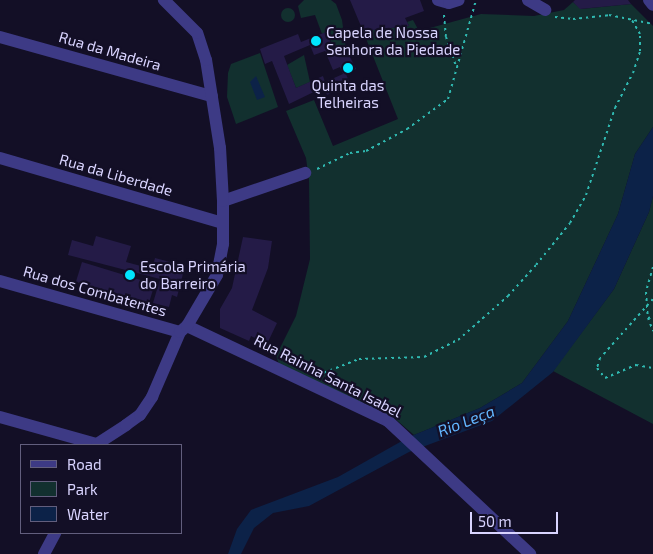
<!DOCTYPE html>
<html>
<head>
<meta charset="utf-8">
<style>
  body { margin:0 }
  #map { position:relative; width:653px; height:554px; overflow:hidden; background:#130f26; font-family:"Exo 2",sans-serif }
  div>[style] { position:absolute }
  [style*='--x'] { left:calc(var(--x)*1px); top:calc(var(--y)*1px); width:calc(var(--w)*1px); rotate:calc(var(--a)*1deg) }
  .green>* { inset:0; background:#12302f }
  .round { border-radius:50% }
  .water>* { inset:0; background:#0c2248 }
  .building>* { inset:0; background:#241b47; transform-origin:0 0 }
  .path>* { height:2px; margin-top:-1px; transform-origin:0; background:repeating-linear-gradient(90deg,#2fb8b0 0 2.5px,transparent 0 6.5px) }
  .minor>* { height:12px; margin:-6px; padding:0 6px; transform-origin:6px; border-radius:6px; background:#3d3a85 }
  .tertiary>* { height:12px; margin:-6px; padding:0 6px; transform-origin:6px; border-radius:6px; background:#3d3a85 }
  .dots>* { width:14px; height:14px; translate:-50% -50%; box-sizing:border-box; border:2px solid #130f26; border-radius:50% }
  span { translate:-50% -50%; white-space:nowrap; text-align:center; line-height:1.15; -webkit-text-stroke:4.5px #130f26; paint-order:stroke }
  .poi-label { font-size:15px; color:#d9d4ff }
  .left { translate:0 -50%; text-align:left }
  .street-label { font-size:15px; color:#d9d4ff }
  .water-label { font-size:16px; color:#62b6ff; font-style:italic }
  .legend { position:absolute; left:20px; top:444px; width:162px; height:90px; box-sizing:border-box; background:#130f26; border:1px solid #625e7d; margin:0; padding:6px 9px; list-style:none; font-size:15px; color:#d9d4ff }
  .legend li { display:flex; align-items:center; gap:10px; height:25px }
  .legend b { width:25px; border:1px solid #625e7d }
  .scale { position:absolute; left:470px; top:512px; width:88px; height:22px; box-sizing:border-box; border:2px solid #d9d4ff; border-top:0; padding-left:6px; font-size:15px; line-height:18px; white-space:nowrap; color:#d9d4ff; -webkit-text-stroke:4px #130f26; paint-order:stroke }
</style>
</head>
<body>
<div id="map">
  <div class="green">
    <div style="clip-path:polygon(304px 0,331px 0,336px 4px,342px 20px,346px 49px,336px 54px,327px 32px,322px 34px,315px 15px,301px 18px,298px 6px)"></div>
    <div style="clip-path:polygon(573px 2px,581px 9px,631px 4px,653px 26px,653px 127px,635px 154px,618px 214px,568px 321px,522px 383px,480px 408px,414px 435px,393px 417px,279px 364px,276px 356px,296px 316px,310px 259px,309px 180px,306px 158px,286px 111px,314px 100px,333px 146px,398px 119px,363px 31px,409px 26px,407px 22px,413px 20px,419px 31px,481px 14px,534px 16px,564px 10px)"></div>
    <div class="round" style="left:281px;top:8px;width:14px;height:14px"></div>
    <div style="clip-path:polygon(260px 53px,278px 107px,236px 124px,227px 97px,228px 73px,231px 64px)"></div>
    <div style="clip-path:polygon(304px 55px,310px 82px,296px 88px,287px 65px)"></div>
    <div style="clip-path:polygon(653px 196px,653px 424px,553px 371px,614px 289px,649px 212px)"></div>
  </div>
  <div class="water">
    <div style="clip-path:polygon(256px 76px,265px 97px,257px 100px,250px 82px)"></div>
    <div style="clip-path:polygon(653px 127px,653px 196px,649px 212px,614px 289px,553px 372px,492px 421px,409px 452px,309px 506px,273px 513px,254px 528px,241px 554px,228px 554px,237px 529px,251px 510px,338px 477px,409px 437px,480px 408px,522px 383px,568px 321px,618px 214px,635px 154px)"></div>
  </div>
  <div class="building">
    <div style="clip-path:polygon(350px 0,420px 0,424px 11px,405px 18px,409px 26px,363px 31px)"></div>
    <div style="clip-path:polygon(575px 0,628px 0,631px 4px,580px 9px,573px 2px)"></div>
    <div style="clip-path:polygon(evenodd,326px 32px,336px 54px,346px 49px,356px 69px,346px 74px,350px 84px,327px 95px,324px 87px,289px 104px,272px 61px,265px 64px,260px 49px,298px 34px,301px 42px,326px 32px,310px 45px,314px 55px,325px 51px,333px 70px,340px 67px,343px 74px,325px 82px,323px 76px,296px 88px,284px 56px,310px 45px)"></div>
    <div style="clip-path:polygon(96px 236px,131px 246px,126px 262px,152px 269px,155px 258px,185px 266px,177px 297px,172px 295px,169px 307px,153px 303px,160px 279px,68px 255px,72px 240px,93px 246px)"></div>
    <div style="clip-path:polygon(243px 237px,272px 241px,268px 268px,252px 310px,277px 323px,267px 344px,251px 336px,249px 341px,220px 328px,220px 309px,232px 288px)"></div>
    <div style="left:82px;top:262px;width:76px;height:21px;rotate:17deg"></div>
  </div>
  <div class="path">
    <div style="--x:444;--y:15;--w:22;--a:85"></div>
    <div style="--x:446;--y:37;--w:31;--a:71"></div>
    <div style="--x:555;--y:17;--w:18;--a:6"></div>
    <div style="--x:573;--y:19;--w:36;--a:-6"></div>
    <div style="--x:609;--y:15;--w:45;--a:11.6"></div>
    <div style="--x:317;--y:169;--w:37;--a:-26"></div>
    <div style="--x:350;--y:153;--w:16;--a:-7"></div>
    <div style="--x:366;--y:151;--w:47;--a:-28.2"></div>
    <div style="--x:407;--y:129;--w:51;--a:-36.2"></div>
    <div style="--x:448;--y:99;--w:103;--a:-74.2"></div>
    <div style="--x:653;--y:267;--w:26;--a:106"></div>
    <div style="--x:646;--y:292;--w:26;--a:86"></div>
    <div style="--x:648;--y:318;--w:14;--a:69"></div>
    <div style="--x:653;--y:299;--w:79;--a:131.9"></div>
    <div style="--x:600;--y:358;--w:10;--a:107"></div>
    <div style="--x:597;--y:368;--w:13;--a:51"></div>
    <div style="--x:605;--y:378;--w:34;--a:-23"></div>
    <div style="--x:636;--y:365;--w:17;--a:10"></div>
    <div style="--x:648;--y:318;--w:5;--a:-11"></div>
    <div style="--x:318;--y:375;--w:44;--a:-21.3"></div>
    <div style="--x:359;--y:359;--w:65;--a:-1.8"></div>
    <div style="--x:424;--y:357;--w:38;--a:-27"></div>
    <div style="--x:458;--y:340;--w:67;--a:-41.3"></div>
    <div style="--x:508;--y:296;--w:42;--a:-47.9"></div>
    <div style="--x:536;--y:265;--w:54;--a:-51"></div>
    <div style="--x:570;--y:223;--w:32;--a:-60"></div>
    <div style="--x:586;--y:195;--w:92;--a:-71.6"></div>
    <div style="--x:615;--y:108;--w:39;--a:-63"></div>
    <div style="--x:633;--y:73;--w:23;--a:-72"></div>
    <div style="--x:640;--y:51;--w:17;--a:-90"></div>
    <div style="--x:640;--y:34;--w:16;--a:-120"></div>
  </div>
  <div class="minor">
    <div style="--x:438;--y:0;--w:11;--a:15"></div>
    <div style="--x:449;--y:3;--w:10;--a:-17"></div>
    <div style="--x:528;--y:0;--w:20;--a:30"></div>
    <div style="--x:0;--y:37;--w:220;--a:15.6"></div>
    <div style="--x:0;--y:158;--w:232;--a:16.3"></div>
    <div style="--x:223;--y:201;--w:87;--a:-18.9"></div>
    <div style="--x:0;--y:281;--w:187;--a:15.8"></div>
    <div style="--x:187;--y:326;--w:222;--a:25.3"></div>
    <div style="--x:388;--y:421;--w:195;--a:43.1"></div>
    <div style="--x:0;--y:417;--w:101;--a:15.6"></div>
    <div style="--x:97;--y:444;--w:35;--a:-33"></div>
    <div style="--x:126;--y:425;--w:17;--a:-36"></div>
    <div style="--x:140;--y:415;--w:22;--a:-56"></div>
    <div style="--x:152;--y:397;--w:71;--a:-66.7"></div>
    <div style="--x:180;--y:332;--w:9;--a:-41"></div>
    <div style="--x:187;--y:326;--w:59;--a:-59.5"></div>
    <div style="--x:217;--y:275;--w:32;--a:-79"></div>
    <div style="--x:223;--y:244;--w:43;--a:-90"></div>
    <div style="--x:223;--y:201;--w:53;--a:-93.2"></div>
    <div style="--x:220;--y:148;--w:89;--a:-99"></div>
    <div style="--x:206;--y:60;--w:28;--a:-108"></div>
    <div style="--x:197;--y:33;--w:47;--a:-135"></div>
    <div style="--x:44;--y:554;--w:24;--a:-62"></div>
  </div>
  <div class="tertiary">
    <div style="--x:649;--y:0;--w:6;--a:51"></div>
  </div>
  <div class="dots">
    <div style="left:316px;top:41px;background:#00e5ff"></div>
    <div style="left:348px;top:68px;background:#00e5ff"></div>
    <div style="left:130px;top:275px;background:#00e5ff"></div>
  </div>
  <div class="poi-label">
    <span class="left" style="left:326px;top:41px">Capela de Nossa<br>Senhora da Piedade</span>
    <span style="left:348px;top:94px">Quinta das<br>Telheiras</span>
    <span class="left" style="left:140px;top:275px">Escola Primária<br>do Barreiro</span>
  </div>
  <div class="street-label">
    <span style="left:110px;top:51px;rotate:16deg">Rua da Madeira</span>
    <span style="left:116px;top:175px;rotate:16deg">Rua da Liberdade</span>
    <span style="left:95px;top:291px;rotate:16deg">Rua dos Combatentes</span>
    <span style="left:328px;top:376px;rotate:27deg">Rua Rainha Santa Isabel</span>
  </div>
  <div class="water-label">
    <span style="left:466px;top:421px;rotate:-21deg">Rio Leça</span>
  </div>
  <ul class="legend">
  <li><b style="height:6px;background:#3d3a85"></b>Road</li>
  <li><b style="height:14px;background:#12302f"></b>Park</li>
  <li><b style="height:14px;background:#0c2248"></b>Water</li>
  </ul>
  <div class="scale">50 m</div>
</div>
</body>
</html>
